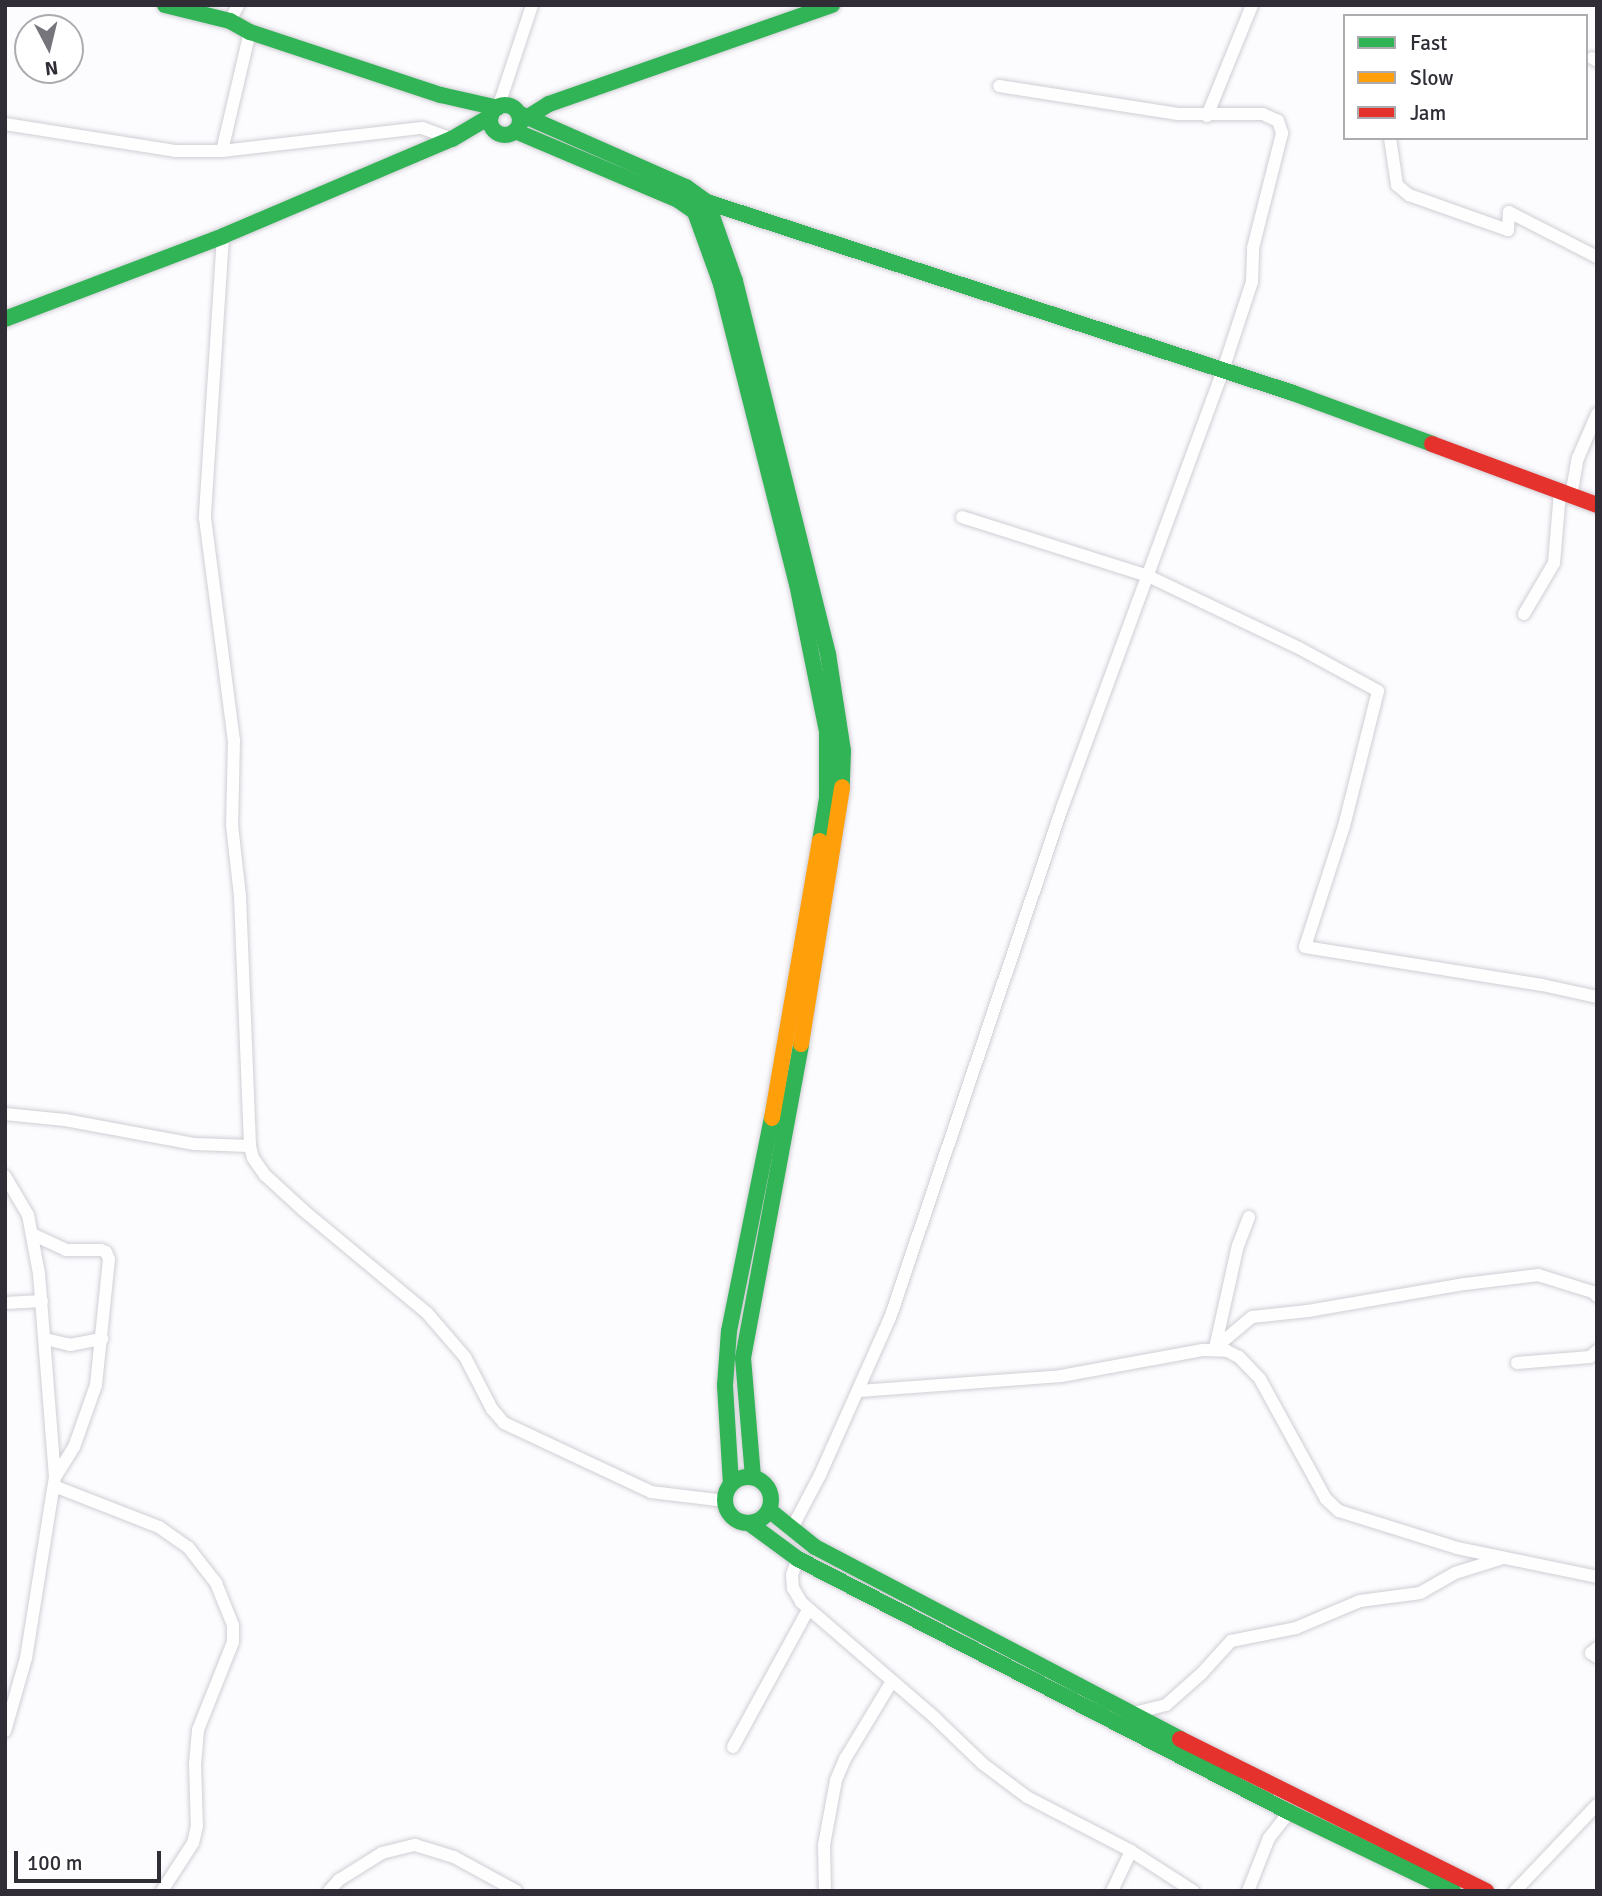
<!DOCTYPE html>
<html>
<head>
<meta charset="utf-8">
<style>
  body { margin:0 }
  #map { position:relative; width:1602px; height:1896px; overflow:hidden; background:#fcfbfe; font-family:Signika,sans-serif }
  div>[style] { position:absolute }
  [style*='--x'] { left:calc(var(--x)*1px); top:calc(var(--y)*1px); width:calc(var(--w)*1px); rotate:calc(var(--a)*1deg) }
  .roads { filter:drop-shadow(0 0 2px #d0ced4) drop-shadow(0 0 2px #d0ced4) }
  .street>* { height:12px; margin:-6px; padding:0 6px; transform-origin:6px; border-radius:6px; background:#fffeff }
  .fast>* { height:16px; margin:-8px; padding:0 8px; transform-origin:8px; border-radius:8px; background:#30b455 }
  .fast>.ring { margin:-8px; padding:0; box-sizing:content-box; background:none; border:16px solid #30b455; border-radius:50% }
  .slow>* { height:16px; margin:-8px; padding:0 8px; transform-origin:8px; border-radius:8px; background:#ff9f0a }
  .jam>* { height:16px; margin:-8px; padding:0 8px; transform-origin:8px; border-radius:8px; background:#e5322d }
  span { translate:-50% -50%; white-space:nowrap; text-align:center; line-height:1.15; -webkit-text-stroke:6px #fff; paint-order:stroke }
  .frame { position:absolute; inset:0; border:7px solid #302d36; pointer-events:none }
  .legend { position:absolute; left:1343px; top:14px; width:245px; height:126px; box-sizing:border-box; background:#fff; border:2px solid #acabaf; margin:0; padding:9px 12px; list-style:none; font-size:21px; color:#302d36 }
  .legend li { display:flex; align-items:center; gap:14px; height:35px }
  .legend b { width:35px; border:2px solid #acabaf }
  .north { position:absolute; left:14px; top:14px; width:70px; height:70px; box-sizing:border-box; background:#fff; border:2px solid #acabaf; border-radius:50%; rotate:173deg; font-size:19px; font-weight:700; line-height:28px; text-align:center; color:#302d36 }
  .north::after { content:''; display:block; margin:auto; width:24px; height:32px; background:#77757c; clip-path:polygon(50% 0,100% 100%,50% 72%,0 100%) }
  .scale { position:absolute; left:14px; top:1851px; width:147px; height:32px; box-sizing:border-box; border:4px solid #302d36; border-top:0; padding-left:9px; font-size:21px; line-height:24px; white-space:nowrap; color:#302d36; -webkit-text-stroke:5px #fff; paint-order:stroke }
</style>
</head>
<body>
<div id="map">
  <div class="roads">
    <div class="street">
      <div style="--x:230;--y:21;--w:18;--a:-63"></div>
      <div style="--x:1592;--y:58;--w:6;--a:31"></div>
      <div style="--x:498;--y:108;--w:108;--a:-71.7"></div>
      <div style="--x:1207;--y:116;--w:120;--a:-67.9"></div>
      <div style="--x:5;--y:124;--w:172;--a:9"></div>
      <div style="--x:175;--y:151;--w:47;--a:0"></div>
      <div style="--x:222;--y:151;--w:201;--a:-6.6"></div>
      <div style="--x:422;--y:128;--w:32;--a:20"></div>
      <div style="--x:1390;--y:138;--w:48;--a:81.5"></div>
      <div style="--x:1397;--y:185;--w:16;--a:40"></div>
      <div style="--x:1409;--y:195;--w:105;--a:19.5"></div>
      <div style="--x:1508;--y:230;--w:18;--a:-87"></div>
      <div style="--x:1509;--y:212;--w:99;--a:27.1"></div>
      <div style="--x:222;--y:151;--w:122;--a:-76.8"></div>
      <div style="--x:223;--y:236;--w:283;--a:93.7"></div>
      <div style="--x:205;--y:518;--w:224;--a:82.6"></div>
      <div style="--x:234;--y:740;--w:85;--a:91.3"></div>
      <div style="--x:232;--y:825;--w:71;--a:83.6"></div>
      <div style="--x:240;--y:896;--w:250;--a:87.7"></div>
      <div style="--x:250;--y:1146;--w:12;--a:76"></div>
      <div style="--x:253;--y:1158;--w:21;--a:55"></div>
      <div style="--x:265;--y:1175;--w:52;--a:42.6"></div>
      <div style="--x:303;--y:1210;--w:161;--a:39.7"></div>
      <div style="--x:427;--y:1313;--w:58;--a:49.2"></div>
      <div style="--x:465;--y:1357;--w:59;--a:62.6"></div>
      <div style="--x:492;--y:1409;--w:18;--a:49"></div>
      <div style="--x:504;--y:1423;--w:162;--a:25.1"></div>
      <div style="--x:651;--y:1492;--w:75;--a:6.9"></div>
      <div style="--x:1571;--y:496;--w:39;--a:-80"></div>
      <div style="--x:1578;--y:458;--w:48;--a:-66.6"></div>
      <div style="--x:962;--y:517;--w:195;--a:17.6"></div>
      <div style="--x:1148;--y:576;--w:167;--a:25.5"></div>
      <div style="--x:1299;--y:648;--w:90;--a:28.6"></div>
      <div style="--x:1378;--y:691;--w:139;--a:104.1"></div>
      <div style="--x:1344;--y:826;--w:127;--a:107.9"></div>
      <div style="--x:1305;--y:947;--w:240;--a:9.1"></div>
      <div style="--x:1542;--y:985;--w:56;--a:12.3"></div>
      <div style="--x:1524;--y:614;--w:59;--a:-59.5"></div>
      <div style="--x:1554;--y:563;--w:71;--a:-85.2"></div>
      <div style="--x:5;--y:1114;--w:60;--a:5.7"></div>
      <div style="--x:65;--y:1120;--w:132;--a:10.5"></div>
      <div style="--x:195;--y:1144;--w:55;--a:2.1"></div>
      <div style="--x:5;--y:1176;--w:45;--a:59.5"></div>
      <div style="--x:28;--y:1215;--w:60;--a:79.4"></div>
      <div style="--x:39;--y:1274;--w:204;--a:85.5"></div>
      <div style="--x:55;--y:1477;--w:183;--a:99.1"></div>
      <div style="--x:26;--y:1658;--w:76;--a:106"></div>
      <div style="--x:1249;--y:1217;--w:30;--a:111"></div>
      <div style="--x:1238;--y:1245;--w:106;--a:102.6"></div>
      <div style="--x:1215;--y:1348;--w:48;--a:-40"></div>
      <div style="--x:1252;--y:1317;--w:56;--a:-6.1"></div>
      <div style="--x:1308;--y:1311;--w:159;--a:-9.8"></div>
      <div style="--x:1465;--y:1284;--w:74;--a:-7"></div>
      <div style="--x:1538;--y:1275;--w:58;--a:17.2"></div>
      <div style="--x:1593;--y:1292;--w:6;--a:45"></div>
      <div style="--x:32;--y:1234;--w:38;--a:25"></div>
      <div style="--x:66;--y:1250;--w:35;--a:0"></div>
      <div style="--x:101;--y:1250;--w:5;--a:22"></div>
      <div style="--x:106;--y:1252;--w:8;--a:67"></div>
      <div style="--x:109;--y:1259;--w:127;--a:95.9"></div>
      <div style="--x:96;--y:1385;--w:66;--a:109.5"></div>
      <div style="--x:74;--y:1447;--w:36;--a:122"></div>
      <div style="--x:5;--y:1303;--w:37;--a:-3"></div>
      <div style="--x:45;--y:1339;--w:26;--a:13"></div>
      <div style="--x:70;--y:1345;--w:33;--a:-11"></div>
      <div style="--x:1517;--y:1363;--w:73;--a:-4.7"></div>
      <div style="--x:1590;--y:1357;--w:9;--a:-41"></div>
      <div style="--x:859;--y:1391;--w:203;--a:-4.2"></div>
      <div style="--x:1061;--y:1376;--w:144;--a:-10.4"></div>
      <div style="--x:1203;--y:1350;--w:24;--a:2"></div>
      <div style="--x:1227;--y:1351;--w:13;--a:27"></div>
      <div style="--x:1239;--y:1357;--w:30;--a:46"></div>
      <div style="--x:1260;--y:1379;--w:137;--a:61.2"></div>
      <div style="--x:1326;--y:1499;--w:18;--a:43"></div>
      <div style="--x:1339;--y:1511;--w:124;--a:17.4"></div>
      <div style="--x:1457;--y:1548;--w:143;--a:11.7"></div>
      <div style="--x:54;--y:1486;--w:113;--a:21.3"></div>
      <div style="--x:159;--y:1527;--w:35;--a:35"></div>
      <div style="--x:188;--y:1547;--w:46;--a:52.1"></div>
      <div style="--x:216;--y:1583;--w:45;--a:68"></div>
      <div style="--x:233;--y:1625;--w:17;--a:90"></div>
      <div style="--x:233;--y:1642;--w:95;--a:111.7"></div>
      <div style="--x:198;--y:1730;--w:34;--a:95"></div>
      <div style="--x:195;--y:1764;--w:62;--a:88.2"></div>
      <div style="--x:197;--y:1826;--w:17;--a:103"></div>
      <div style="--x:193;--y:1843;--w:57;--a:122.9"></div>
      <div style="--x:791;--y:1530;--w:62;--a:-62.2"></div>
      <div style="--x:820;--y:1475;--w:172;--a:-66"></div>
      <div style="--x:890;--y:1318;--w:538;--a:-71.36"></div>
      <div style="--x:1062;--y:808;--w:467;--a:-69.8"></div>
      <div style="--x:1223;--y:370;--w:93;--a:-71.8"></div>
      <div style="--x:1252;--y:282;--w:34;--a:-88"></div>
      <div style="--x:1253;--y:248;--w:119;--a:-75.8"></div>
      <div style="--x:1282;--y:133;--w:13;--a:-108"></div>
      <div style="--x:1278;--y:121;--w:17;--a:-155"></div>
      <div style="--x:1263;--y:114;--w:85;--a:180"></div>
      <div style="--x:1178;--y:114;--w:181;--a:-171.1"></div>
      <div style="--x:798;--y:1559;--w:17;--a:111"></div>
      <div style="--x:792;--y:1575;--w:13;--a:86"></div>
      <div style="--x:793;--y:1588;--w:16;--a:60"></div>
      <div style="--x:801;--y:1602;--w:176;--a:40.8"></div>
      <div style="--x:934;--y:1717;--w:68;--a:43.8"></div>
      <div style="--x:983;--y:1764;--w:55;--a:36.9"></div>
      <div style="--x:1027;--y:1797;--w:117;--a:27.4"></div>
      <div style="--x:1131;--y:1851;--w:74;--a:32.8"></div>
      <div style="--x:1597;--y:1648;--w:8;--a:140"></div>
      <div style="--x:1591;--y:1653;--w:7;--a:34"></div>
      <div style="--x:1130;--y:1714;--w:37;--a:-14"></div>
      <div style="--x:1166;--y:1705;--w:47;--a:-41.5"></div>
      <div style="--x:1201;--y:1674;--w:45;--a:-47.7"></div>
      <div style="--x:1231;--y:1641;--w:66;--a:-11.3"></div>
      <div style="--x:1296;--y:1628;--w:69;--a:-22.9"></div>
      <div style="--x:1360;--y:1601;--w:61;--a:-7.6"></div>
      <div style="--x:1420;--y:1593;--w:40;--a:-29.7"></div>
      <div style="--x:1455;--y:1573;--w:47;--a:-17.3"></div>
      <div style="--x:733;--y:1747;--w:156;--a:-61.3"></div>
      <div style="--x:825;--y:1890;--w:45;--a:-91.3"></div>
      <div style="--x:824;--y:1845;--w:66;--a:-79.5"></div>
      <div style="--x:836;--y:1780;--w:23;--a:-67"></div>
      <div style="--x:845;--y:1759;--w:91;--a:-58.9"></div>
      <div style="--x:329;--y:1891;--w:15;--a:-48"></div>
      <div style="--x:339;--y:1880;--w:51;--a:-32.1"></div>
      <div style="--x:382;--y:1853;--w:34;--a:-14"></div>
      <div style="--x:415;--y:1845;--w:41;--a:17.1"></div>
      <div style="--x:454;--y:1857;--w:71;--a:28.7"></div>
      <div style="--x:1112;--y:1891;--w:44;--a:-64.6"></div>
      <div style="--x:1248;--y:1891;--w:57;--a:-68.4"></div>
      <div style="--x:1269;--y:1838;--w:33;--a:-52"></div>
      <div style="--x:1515;--y:1891;--w:119;--a:-46.4"></div>
    </div>
    <div class="fast">
      <div style="--x:165;--y:5;--w:67;--a:13.8"></div>
      <div style="--x:230;--y:21;--w:23;--a:29"></div>
      <div style="--x:250;--y:32;--w:201;--a:18.3"></div>
      <div style="--x:441;--y:95;--w:58;--a:12.8"></div>
      <div class="ring" style="left:490px;top:105px;width:14px;height:14px"></div>
      <div style="--x:518;--y:113;--w:184;--a:23.8"></div>
      <div style="--x:686;--y:187;--w:26;--a:36"></div>
      <div style="--x:707;--y:202;--w:84;--a:70.5"></div>
      <div style="--x:735;--y:281;--w:384;--a:76"></div>
      <div style="--x:828;--y:654;--w:98;--a:81.2"></div>
      <div style="--x:843;--y:751;--w:36;--a:92"></div>
      <div style="--x:520;--y:122;--w:34;--a:-32"></div>
      <div style="--x:549;--y:104;--w:300;--a:-19.3"></div>
      <div style="--x:515;--y:131;--w:177;--a:22.9"></div>
      <div style="--x:678;--y:200;--w:21;--a:35"></div>
      <div style="--x:695;--y:212;--w:77;--a:70.1"></div>
      <div style="--x:721;--y:284;--w:309;--a:75.8"></div>
      <div style="--x:797;--y:584;--w:150;--a:78.5"></div>
      <div style="--x:827;--y:731;--w:67;--a:90"></div>
      <div style="--x:827;--y:798;--w:44;--a:99.2"></div>
      <div style="--x:707;--y:202;--w:616;--a:18.05"></div>
      <div style="--x:1293;--y:393;--w:148;--a:20.1"></div>
      <div style="--x:5;--y:319;--w:233;--a:-20.8"></div>
      <div style="--x:223;--y:236;--w:249;--a:-23"></div>
      <div style="--x:452;--y:139;--w:45;--a:-30.5"></div>
      <div class="ring" style="left:725px;top:1477px;width:30px;height:30px"></div>
      <div style="--x:753;--y:1477;--w:119;--a:-94.8"></div>
      <div style="--x:743;--y:1358;--w:319;--a:-79.5"></div>
      <div style="--x:731;--y:1484;--w:99;--a:-93.5"></div>
      <div style="--x:725;--y:1385;--w:54;--a:-85.8"></div>
      <div style="--x:729;--y:1331;--w:217;--a:-78.6"></div>
      <div style="--x:769;--y:1510;--w:59;--a:38.8"></div>
      <div style="--x:815;--y:1547;--w:412;--a:27.7"></div>
      <div style="--x:749;--y:1523;--w:61;--a:36.3"></div>
      <div style="--x:798;--y:1559;--w:552;--a:27.26"></div>
      <div style="--x:1289;--y:1812;--w:182;--a:25.7"></div>
    </div>
    <div class="slow">
      <div style="--x:801;--y:1044;--w:260;--a:-80.9"></div>
      <div style="--x:772;--y:1118;--w:281;--a:-80.2"></div>
    </div>
    <div class="jam">
      <div style="--x:1432;--y:444;--w:176;--a:20.3"></div>
      <div style="--x:1180;--y:1739;--w:342;--a:26.4"></div>
    </div>
  </div>
  <div class="frame"></div>
  <ul class="legend">
  <li><b style="height:9px;background:#30b455"></b>Fast</li>
  <li><b style="height:9px;background:#ff9f0a"></b>Slow</li>
  <li><b style="height:9px;background:#e5322d"></b>Jam</li>
  </ul>
  <div class="north">N</div>
  <div class="scale">100 m</div>
</div>
</body>
</html>
